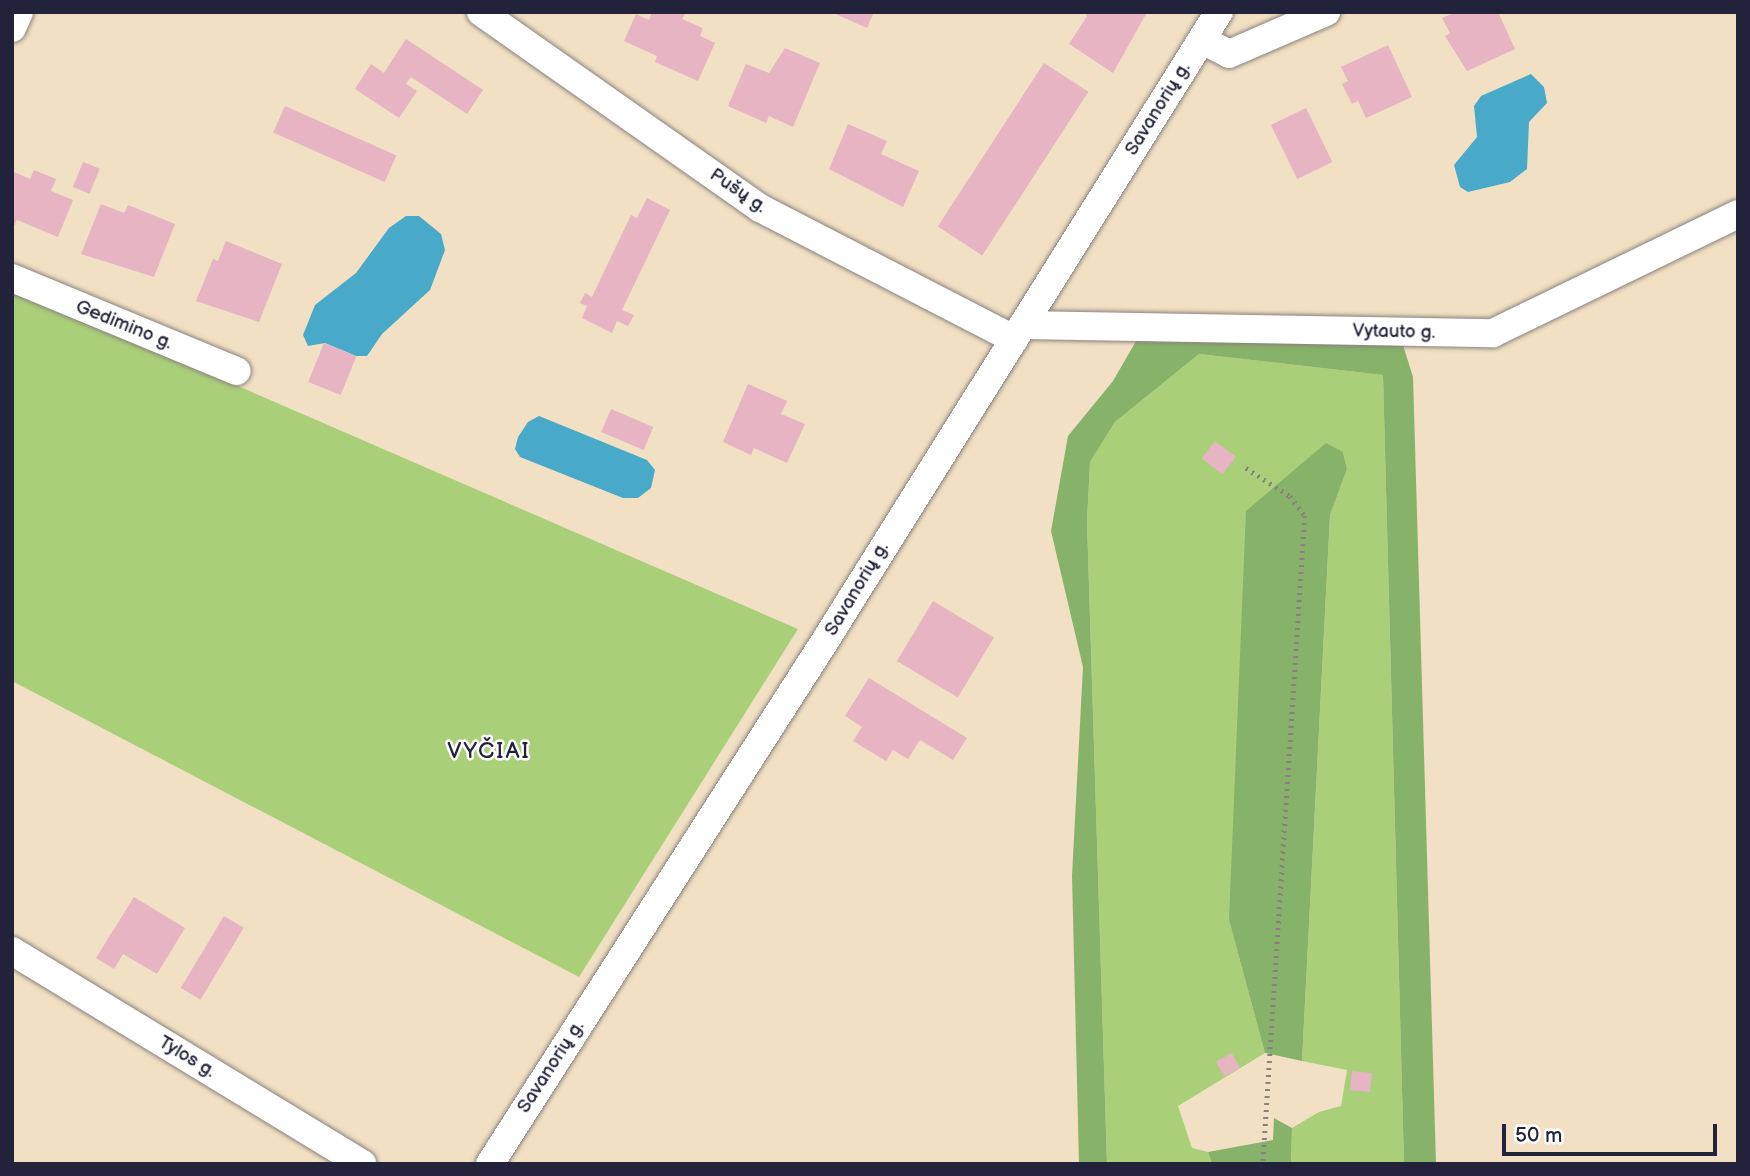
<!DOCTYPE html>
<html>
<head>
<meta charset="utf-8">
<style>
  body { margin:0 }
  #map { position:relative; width:1750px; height:1176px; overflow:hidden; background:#f1e0c3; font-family:"Balsamiq Sans",sans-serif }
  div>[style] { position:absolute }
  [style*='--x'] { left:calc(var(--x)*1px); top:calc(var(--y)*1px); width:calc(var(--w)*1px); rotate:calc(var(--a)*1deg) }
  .green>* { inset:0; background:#aacf79 }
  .forest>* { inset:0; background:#87b269 }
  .water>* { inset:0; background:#48aac8 }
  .building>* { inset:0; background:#e6b4c3; transform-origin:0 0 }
  .path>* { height:4.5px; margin-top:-2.25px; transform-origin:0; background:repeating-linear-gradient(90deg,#8a817f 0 2px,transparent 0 7px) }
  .roads { filter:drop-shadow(0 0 2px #8a817f) drop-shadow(0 0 2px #8a817f) }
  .minor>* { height:28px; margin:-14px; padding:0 14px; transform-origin:14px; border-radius:14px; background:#fff }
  span { translate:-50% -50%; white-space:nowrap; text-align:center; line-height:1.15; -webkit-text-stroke:5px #fff; paint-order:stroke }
  .street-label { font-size:19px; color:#22223b }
  .quarter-label { font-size:23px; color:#22223b; letter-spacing:2px }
  .frame { position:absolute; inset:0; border:14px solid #22223b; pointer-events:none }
  .scale { position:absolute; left:1502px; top:1124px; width:215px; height:32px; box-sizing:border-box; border:4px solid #22223b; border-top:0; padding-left:9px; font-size:21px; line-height:24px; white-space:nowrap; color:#22223b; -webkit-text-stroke:5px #fff; paint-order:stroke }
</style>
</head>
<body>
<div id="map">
  <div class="green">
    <div style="clip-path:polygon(12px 288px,798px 629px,579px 977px,12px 681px)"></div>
    <div style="clip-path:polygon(1199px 354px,1383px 375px,1404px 1164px,1291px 1164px,1292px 1128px,1319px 1112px,1341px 1106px,1347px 1070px,1302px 1061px,1330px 515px,1347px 469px,1343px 452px,1229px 920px,1265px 1053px,1178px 1106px,1192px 1148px,1208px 1152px,1212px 1164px,1107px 1164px,1087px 522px,1090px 462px,1115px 422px)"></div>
  </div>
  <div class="forest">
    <div style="clip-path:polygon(1139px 336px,1402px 342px,1413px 377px,1436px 1164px,1404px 1164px,1383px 375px,1199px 354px,1115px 422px,1090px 462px,1087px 522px,1107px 1164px,1079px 1164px,1072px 876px,1083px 667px,1051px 531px,1068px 436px,1113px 381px)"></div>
    <div style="clip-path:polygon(1326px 443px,1343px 452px,1347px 469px,1330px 515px,1302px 1061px,1265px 1053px,1229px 920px,1246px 511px)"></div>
    <div style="clip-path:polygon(1274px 1118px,1292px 1128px,1291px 1164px,1212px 1164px,1208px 1152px,1273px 1140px)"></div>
  </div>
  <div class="water">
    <div style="clip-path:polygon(1531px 74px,1544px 87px,1547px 103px,1529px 122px,1527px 169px,1510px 182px,1468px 192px,1460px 187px,1454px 165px,1477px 137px,1474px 106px,1481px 96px)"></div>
    <div style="clip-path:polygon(406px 216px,419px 216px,441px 234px,445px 250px,430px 290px,382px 334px,367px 356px,356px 356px,325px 343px,308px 346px,303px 335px,315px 305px,356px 273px,389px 228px)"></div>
    <div style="clip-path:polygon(539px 416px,647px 460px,655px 470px,651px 488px,638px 498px,623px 498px,520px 457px,515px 449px,518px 437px,528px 422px)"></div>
  </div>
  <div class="building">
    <div style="clip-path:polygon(652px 12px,685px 14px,682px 19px,703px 28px,700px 36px,715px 43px,698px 81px,655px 62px,657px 56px,624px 41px,636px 14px,649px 20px)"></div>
    <div style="clip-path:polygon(831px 12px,874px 12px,867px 28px)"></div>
    <div style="clip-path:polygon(1085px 12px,1146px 14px,1113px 73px,1069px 44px,1087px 16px)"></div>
    <div style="clip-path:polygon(1456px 12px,1498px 12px,1515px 49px,1467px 71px,1445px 36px,1450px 33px,1442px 18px)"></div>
    <div style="clip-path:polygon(406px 39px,483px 90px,467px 114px,411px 77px,406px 84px,417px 91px,399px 118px,355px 89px,371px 64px,384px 73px)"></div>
    <div style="clip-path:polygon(1388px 45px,1412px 97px,1366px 118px,1358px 101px,1352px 104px,1342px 84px,1348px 81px,1341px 67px)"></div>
    <div style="clip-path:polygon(785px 48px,820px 63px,793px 127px,769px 116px,766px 123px,728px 106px,746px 64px,769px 73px)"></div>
    <div style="left:1044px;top:63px;width:53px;height:195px;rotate:33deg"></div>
    <div style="left:285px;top:106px;width:122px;height:29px;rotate:24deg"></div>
    <div style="left:1306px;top:108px;width:60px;height:39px;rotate:64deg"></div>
    <div style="clip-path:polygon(848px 124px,887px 141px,881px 154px,919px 171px,903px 207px,829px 169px)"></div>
    <div style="left:83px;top:162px;width:18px;height:27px;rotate:22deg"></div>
    <div style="clip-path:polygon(34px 170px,56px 179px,51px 191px,73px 200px,58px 237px,17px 220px,12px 230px,12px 171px,30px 179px)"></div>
    <div style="clip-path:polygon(647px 198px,670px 210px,622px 310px,634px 315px,628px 326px,617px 321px,612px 333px,582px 318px,587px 306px,580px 303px,585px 293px,592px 297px,631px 215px,637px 218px)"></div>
    <div style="clip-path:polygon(101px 204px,124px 213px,128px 205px,175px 224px,154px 277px,81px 254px)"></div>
    <div style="clip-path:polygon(226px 241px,282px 264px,259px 322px,196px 301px,213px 259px,218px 261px)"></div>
    <div style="left:324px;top:343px;width:35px;height:42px;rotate:22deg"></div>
    <div style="clip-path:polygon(748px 384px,787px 401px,781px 414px,805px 424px,787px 463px,754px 448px,751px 455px,723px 442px)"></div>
    <div style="left:611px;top:409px;width:46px;height:25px;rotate:23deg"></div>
    <div style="left:1215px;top:441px;width:26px;height:22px;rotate:37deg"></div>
    <div style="left:933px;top:601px;width:71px;height:70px;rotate:31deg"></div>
    <div style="clip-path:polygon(869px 678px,967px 738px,953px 760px,920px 740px,908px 759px,893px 750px,886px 761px,853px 741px,862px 727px,845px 716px)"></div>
    <div style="clip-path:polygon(134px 897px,185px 928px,157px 974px,123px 954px,114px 969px,96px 958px)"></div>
    <div style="left:224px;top:916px;width:23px;height:84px;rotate:31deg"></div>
    <div style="left:1232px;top:1053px;width:17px;height:18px;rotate:62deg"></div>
    <div style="left:1352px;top:1071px;width:20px;height:19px;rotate:6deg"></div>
  </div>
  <div class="path">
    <div style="--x:1246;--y:468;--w:52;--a:32.5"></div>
    <div style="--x:1290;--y:496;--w:25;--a:53"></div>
    <div style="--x:1305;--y:516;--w:649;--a:93.71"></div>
  </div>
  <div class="roads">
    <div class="minor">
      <div style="--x:481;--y:12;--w:341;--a:35.1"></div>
      <div style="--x:760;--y:208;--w:286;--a:27.3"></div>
      <div style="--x:12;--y:28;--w:17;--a:-66"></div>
      <div style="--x:1202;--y:40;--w:30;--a:27"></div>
      <div style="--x:1229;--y:54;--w:106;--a:-23.4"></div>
      <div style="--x:12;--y:278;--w:243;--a:22.5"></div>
      <div style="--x:1023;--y:325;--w:470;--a:1"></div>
      <div style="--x:1493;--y:333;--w:272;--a:-25.9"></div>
      <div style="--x:12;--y:951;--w:410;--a:31.3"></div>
      <div style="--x:490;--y:1164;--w:621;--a:-57.36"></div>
      <div style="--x:825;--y:641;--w:742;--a:-57.94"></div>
    </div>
  </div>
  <div class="street-label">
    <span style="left:1158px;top:109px;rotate:-58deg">Savanorių g.</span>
    <span style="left:738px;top:191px;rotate:34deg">Pušų g.</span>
    <span style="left:124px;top:325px;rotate:22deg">Gedimino g.</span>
    <span style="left:1394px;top:332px;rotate:1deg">Vytauto g.</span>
    <span style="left:857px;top:589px;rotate:-59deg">Savanorių g.</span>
    <span style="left:187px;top:1057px;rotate:31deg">Tylos g.</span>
    <span style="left:551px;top:1067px;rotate:-57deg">Savanorių g.</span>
  </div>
  <div class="quarter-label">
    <span style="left:489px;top:751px">VYČIAI</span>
  </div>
  <div class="frame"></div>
  <div class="scale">50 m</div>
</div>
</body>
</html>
